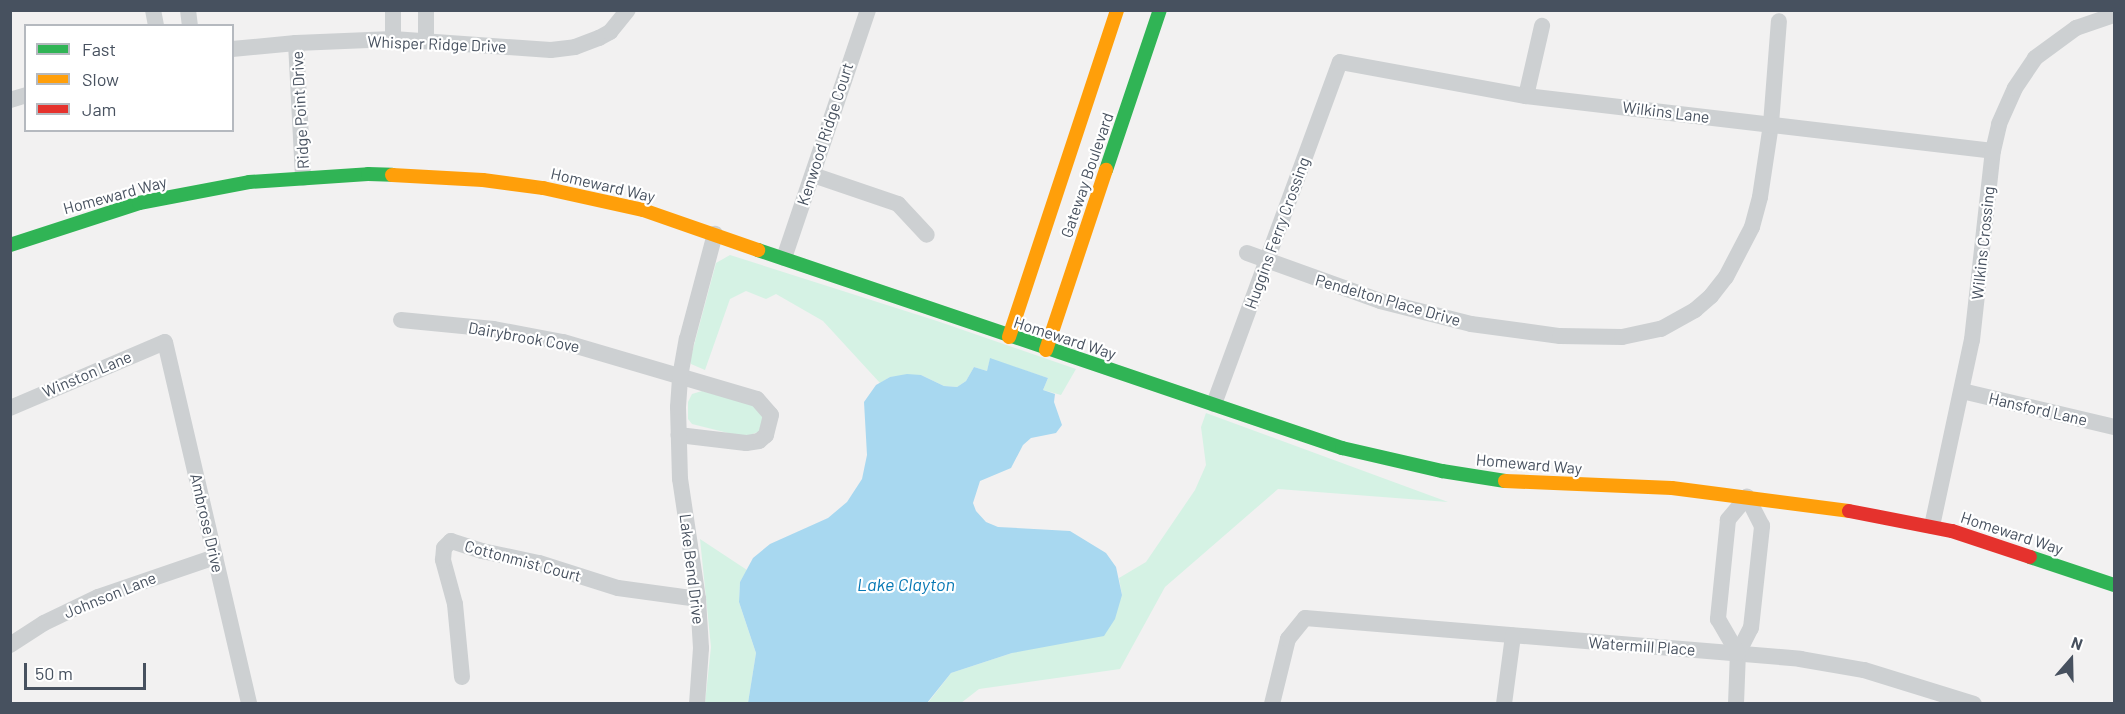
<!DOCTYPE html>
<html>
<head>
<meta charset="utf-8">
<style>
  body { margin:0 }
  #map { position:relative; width:2125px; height:714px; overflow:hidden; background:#f2f1f1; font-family:Barlow,sans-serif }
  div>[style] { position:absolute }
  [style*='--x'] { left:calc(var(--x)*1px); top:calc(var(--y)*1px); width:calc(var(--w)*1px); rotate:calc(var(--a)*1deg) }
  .green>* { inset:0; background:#d5f2e4 }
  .water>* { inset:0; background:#a8d8f0 }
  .street>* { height:16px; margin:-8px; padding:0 8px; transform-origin:8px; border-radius:8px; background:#cdd0d2 }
  .fast>* { height:14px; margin:-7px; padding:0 7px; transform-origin:7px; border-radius:7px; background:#30b455 }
  .slow>* { height:14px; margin:-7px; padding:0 7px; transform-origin:7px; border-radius:7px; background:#ff9f0a }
  .jam>* { height:14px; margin:-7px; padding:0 7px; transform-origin:7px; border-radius:7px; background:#e5322d }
  span { translate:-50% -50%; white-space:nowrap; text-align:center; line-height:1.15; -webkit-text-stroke:4.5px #fff; paint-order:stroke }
  .street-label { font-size:16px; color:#47515f }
  .water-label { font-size:18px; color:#0678b4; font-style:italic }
  .frame { position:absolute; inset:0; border:12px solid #47515f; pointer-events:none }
  .legend { position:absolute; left:24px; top:24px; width:210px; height:108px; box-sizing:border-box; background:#fff; border:2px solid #b5b9bf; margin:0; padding:8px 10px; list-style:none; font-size:18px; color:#47515f }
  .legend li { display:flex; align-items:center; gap:12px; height:30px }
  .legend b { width:30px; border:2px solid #b5b9bf }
  .north { position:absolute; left:2041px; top:630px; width:60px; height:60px; -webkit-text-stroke:4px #fff; paint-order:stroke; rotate:20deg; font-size:16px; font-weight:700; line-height:24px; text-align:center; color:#47515f }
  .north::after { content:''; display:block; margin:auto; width:21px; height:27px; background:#47515f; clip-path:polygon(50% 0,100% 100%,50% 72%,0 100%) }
  .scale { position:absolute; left:24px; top:663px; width:122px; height:27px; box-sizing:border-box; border:3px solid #47515f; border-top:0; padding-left:8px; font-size:18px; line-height:21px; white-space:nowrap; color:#47515f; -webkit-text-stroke:4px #fff; paint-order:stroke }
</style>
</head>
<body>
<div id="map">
  <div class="green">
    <div style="clip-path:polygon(730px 255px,937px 321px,1076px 369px,1061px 395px,1043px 390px,1048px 378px,990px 359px,987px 371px,974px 367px,966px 381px,957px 387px,944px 386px,921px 375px,890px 377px,880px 383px,823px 321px,776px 294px,766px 299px,746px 291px,730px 299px,705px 370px,691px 364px,690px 360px,716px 263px)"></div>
    <div style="clip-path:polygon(702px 391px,753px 405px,760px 411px,765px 421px,758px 432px,744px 437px,692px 424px,688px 419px,688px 402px,692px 394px)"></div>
    <div style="clip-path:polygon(1206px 413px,1448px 502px,1278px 489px,1165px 587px,1120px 669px,979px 689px,961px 703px,927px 704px,951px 673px,1012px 653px,1122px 595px,1119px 578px,1146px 562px,1195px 490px,1206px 465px,1201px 427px)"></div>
    <div style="clip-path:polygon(700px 539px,747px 570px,740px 582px,739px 602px,756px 653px,748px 703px,705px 703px,711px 647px)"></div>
  </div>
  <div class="water">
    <div style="clip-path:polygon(990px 358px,1048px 378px,1043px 390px,1055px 394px,1054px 402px,1062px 425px,1056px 433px,1031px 438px,1023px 445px,1011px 468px,980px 481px,973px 503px,976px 511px,986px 522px,998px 527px,1070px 531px,1106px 553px,1116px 567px,1122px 595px,1115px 619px,1104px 636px,1012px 653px,951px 673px,927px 703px,748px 703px,756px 653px,739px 602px,740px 582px,753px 558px,770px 544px,828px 518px,847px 502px,862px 479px,867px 455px,864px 402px,876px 385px,890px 377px,907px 374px,921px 375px,944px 386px,957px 387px,966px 381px,974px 367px,987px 371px)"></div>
  </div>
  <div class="street">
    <div style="--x:153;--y:10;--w:16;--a:79"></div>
    <div style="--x:188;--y:10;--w:16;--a:83"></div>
    <div style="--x:393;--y:10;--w:29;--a:90"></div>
    <div style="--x:426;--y:41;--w:31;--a:-90"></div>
    <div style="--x:296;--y:43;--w:135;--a:87"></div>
    <div style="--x:232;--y:49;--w:64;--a:-5.4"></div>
    <div style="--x:296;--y:43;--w:97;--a:-2.4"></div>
    <div style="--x:393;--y:39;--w:158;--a:4"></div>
    <div style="--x:551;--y:50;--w:24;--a:-7"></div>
    <div style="--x:575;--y:47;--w:26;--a:-21"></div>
    <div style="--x:599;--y:38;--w:13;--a:-29"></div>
    <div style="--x:610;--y:32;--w:28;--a:-51"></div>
    <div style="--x:1526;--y:96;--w:72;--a:-77.1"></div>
    <div style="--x:10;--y:100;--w:17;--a:-17"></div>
    <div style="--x:813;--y:175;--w:90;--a:18.8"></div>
    <div style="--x:898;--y:204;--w:42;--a:46.9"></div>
    <div style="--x:1247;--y:253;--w:141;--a:19.8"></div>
    <div style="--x:1380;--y:301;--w:94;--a:14.2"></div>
    <div style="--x:1471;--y:324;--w:90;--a:7.7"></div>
    <div style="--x:1560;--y:336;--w:62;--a:0.9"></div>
    <div style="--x:1622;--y:337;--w:40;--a:-12"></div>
    <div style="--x:1661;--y:329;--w:39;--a:-29"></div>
    <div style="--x:1695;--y:310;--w:21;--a:-41"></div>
    <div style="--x:1711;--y:296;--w:24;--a:-52"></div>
    <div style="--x:1726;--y:277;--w:56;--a:-62.5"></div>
    <div style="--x:1752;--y:227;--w:31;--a:-75"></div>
    <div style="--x:1760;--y:197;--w:74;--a:-81.4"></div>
    <div style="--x:1771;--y:124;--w:103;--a:-85.6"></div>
    <div style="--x:784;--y:258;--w:262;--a:-71.3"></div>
    <div style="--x:401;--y:320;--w:93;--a:5.5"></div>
    <div style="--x:494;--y:329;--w:70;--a:10.7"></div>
    <div style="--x:563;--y:342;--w:202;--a:16.4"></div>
    <div style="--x:757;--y:399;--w:21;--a:49"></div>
    <div style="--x:771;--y:415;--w:21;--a:104"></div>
    <div style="--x:766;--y:435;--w:9;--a:139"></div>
    <div style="--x:759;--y:441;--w:13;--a:171"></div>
    <div style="--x:746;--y:443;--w:68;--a:-173.3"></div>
    <div style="--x:1962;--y:391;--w:156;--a:13.3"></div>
    <div style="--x:1214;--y:404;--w:364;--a:-69.8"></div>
    <div style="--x:1340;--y:62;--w:189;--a:10.4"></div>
    <div style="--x:1526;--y:96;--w:470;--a:6.7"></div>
    <div style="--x:10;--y:408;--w:168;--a:-23.1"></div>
    <div style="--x:165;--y:342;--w:372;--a:76.9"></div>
    <div style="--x:1932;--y:526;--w:190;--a:-77.9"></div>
    <div style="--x:1972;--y:340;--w:190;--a:-83.7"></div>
    <div style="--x:1993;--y:151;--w:28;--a:-77"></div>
    <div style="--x:1999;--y:124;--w:39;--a:-66"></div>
    <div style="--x:2015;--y:88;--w:36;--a:-56"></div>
    <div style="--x:2035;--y:58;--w:51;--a:-36.2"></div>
    <div style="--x:2076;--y:28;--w:40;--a:-18.9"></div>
    <div style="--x:10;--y:645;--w:40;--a:-32.9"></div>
    <div style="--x:44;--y:623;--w:60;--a:-25.7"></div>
    <div style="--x:98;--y:597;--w:124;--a:-18.9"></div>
    <div style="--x:462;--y:677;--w:73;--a:-95.5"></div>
    <div style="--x:455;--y:604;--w:46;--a:-105.3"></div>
    <div style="--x:443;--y:560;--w:12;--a:-85"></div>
    <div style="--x:444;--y:548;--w:10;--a:-45"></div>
    <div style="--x:451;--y:541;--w:33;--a:18"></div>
    <div style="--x:482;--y:551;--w:58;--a:11.9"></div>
    <div style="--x:539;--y:563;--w:83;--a:17.6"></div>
    <div style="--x:618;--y:588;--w:81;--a:7.8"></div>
    <div style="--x:697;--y:704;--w:56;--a:-85.9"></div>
    <div style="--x:701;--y:648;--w:49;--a:-93.5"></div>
    <div style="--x:698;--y:599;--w:121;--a:-98.5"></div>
    <div style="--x:680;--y:479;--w:72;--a:-91.6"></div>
    <div style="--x:678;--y:407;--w:30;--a:-86"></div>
    <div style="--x:680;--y:377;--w:39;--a:-80"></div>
    <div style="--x:687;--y:339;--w:109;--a:-75.1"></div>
    <div style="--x:1272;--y:704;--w:67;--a:-76.2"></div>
    <div style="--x:1288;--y:639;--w:27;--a:-51"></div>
    <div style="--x:1305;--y:618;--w:497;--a:4.7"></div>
    <div style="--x:1800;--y:659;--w:65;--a:9.8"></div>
    <div style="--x:1864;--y:670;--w:115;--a:17.2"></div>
    <div style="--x:1504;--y:704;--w:69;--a:-82.5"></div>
    <div style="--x:1736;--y:704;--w:51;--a:-87.8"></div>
    <div style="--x:1738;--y:653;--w:28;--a:-63"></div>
    <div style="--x:1751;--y:628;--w:103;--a:-83.8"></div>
    <div style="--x:1762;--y:526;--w:33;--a:-117"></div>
    <div style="--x:1747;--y:497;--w:30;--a:130"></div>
    <div style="--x:1728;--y:520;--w:100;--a:95.8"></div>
    <div style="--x:1718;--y:619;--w:39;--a:60"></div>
  </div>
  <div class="fast">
    <div style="--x:1106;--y:170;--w:169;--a:-71.4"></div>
    <div style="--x:10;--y:245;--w:136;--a:-18"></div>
    <div style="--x:139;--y:203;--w:112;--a:-10.8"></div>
    <div style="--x:249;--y:182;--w:119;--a:-3.8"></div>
    <div style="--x:368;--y:174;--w:24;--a:2"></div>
    <div style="--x:758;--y:250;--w:617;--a:18.73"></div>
    <div style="--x:1342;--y:448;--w:103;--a:13"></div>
    <div style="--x:1442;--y:471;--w:64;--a:9"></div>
    <div style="--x:2030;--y:557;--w:89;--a:18.4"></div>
  </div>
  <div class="slow">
    <div style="--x:392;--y:175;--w:91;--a:3.1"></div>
    <div style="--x:483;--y:180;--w:61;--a:7.6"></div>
    <div style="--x:543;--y:188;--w:102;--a:12.4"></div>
    <div style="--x:643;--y:210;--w:122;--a:19.2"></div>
    <div style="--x:1009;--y:337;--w:344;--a:-71.7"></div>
    <div style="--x:1046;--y:350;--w:190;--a:-71.6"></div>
    <div style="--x:1505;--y:481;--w:167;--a:2.4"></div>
    <div style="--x:1672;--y:488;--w:178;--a:7.4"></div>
  </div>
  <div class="jam">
    <div style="--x:1849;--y:511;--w:105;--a:11"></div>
    <div style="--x:1952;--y:531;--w:82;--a:18.4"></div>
  </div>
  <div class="street-label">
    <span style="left:437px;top:44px;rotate:2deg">Whisper Ridge Drive</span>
    <span style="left:300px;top:110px;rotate:-93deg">Ridge Point Drive</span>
    <span style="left:1666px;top:112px;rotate:7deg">Wilkins Lane</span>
    <span style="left:825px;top:134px;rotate:-72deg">Kenwood Ridge Court</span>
    <span style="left:1087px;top:175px;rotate:-71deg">Gateway Boulevard</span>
    <span style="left:603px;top:185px;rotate:13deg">Homeward Way</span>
    <span style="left:115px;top:195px;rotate:-15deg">Homeward Way</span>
    <span style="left:1277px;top:233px;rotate:-70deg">Huggins Ferry Crossing</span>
    <span style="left:1983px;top:243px;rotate:-84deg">Wilkins Crossing</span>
    <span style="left:1388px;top:300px;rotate:16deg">Pendelton Place Drive</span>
    <span style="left:524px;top:337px;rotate:10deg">Dairybrook Cove</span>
    <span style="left:1065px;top:338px;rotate:18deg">Homeward Way</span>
    <span style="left:87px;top:374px;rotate:-23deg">Winston Lane</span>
    <span style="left:2038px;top:409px;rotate:13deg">Hansford Lane</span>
    <span style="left:1529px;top:464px;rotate:5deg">Homeward Way</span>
    <span style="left:207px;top:523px;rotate:77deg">Ambrose Drive</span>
    <span style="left:2012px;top:533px;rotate:18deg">Homeward Way</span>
    <span style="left:523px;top:561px;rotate:15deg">Cottonmist Court</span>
    <span style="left:692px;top:569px;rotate:83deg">Lake Bend Drive</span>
    <span style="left:110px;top:595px;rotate:-22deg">Johnson Lane</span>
    <span style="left:1642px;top:646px;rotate:4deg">Watermill Place</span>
  </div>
  <div class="water-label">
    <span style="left:906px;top:584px">Lake Clayton</span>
  </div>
  <div class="frame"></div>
  <ul class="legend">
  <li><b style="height:8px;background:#30b455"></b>Fast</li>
  <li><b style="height:8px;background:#ff9f0a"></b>Slow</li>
  <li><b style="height:8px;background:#e5322d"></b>Jam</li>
  </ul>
  <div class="north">N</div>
  <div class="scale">50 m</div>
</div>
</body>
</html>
